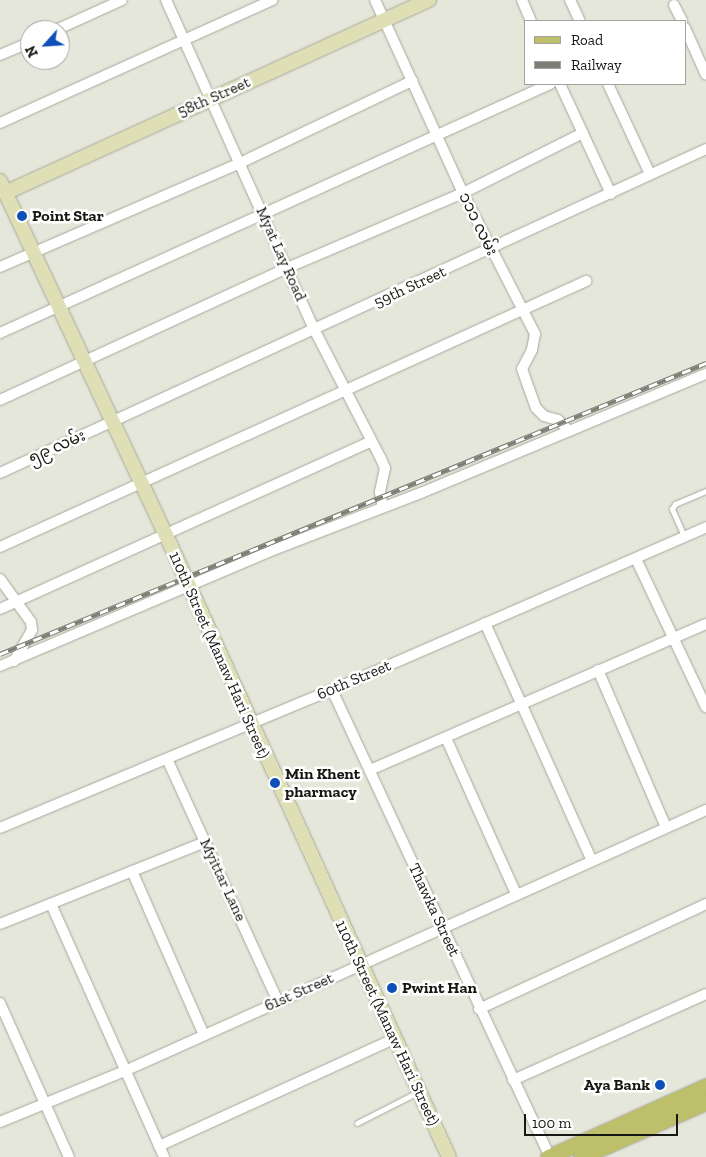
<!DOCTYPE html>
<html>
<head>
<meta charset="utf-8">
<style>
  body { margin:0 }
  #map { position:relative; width:706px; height:1157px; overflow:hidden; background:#e6e7db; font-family:"Zilla Slab","Noto Sans Myanmar",serif }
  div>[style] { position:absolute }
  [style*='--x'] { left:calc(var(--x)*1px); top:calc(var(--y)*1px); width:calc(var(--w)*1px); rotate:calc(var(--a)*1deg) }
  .roads { filter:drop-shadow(0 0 1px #a7a89c) drop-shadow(0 0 1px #a7a89c) }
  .service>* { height:5px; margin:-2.5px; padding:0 2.5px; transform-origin:2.5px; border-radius:2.5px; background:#fff }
  .minor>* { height:10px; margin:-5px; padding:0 5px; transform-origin:5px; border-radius:5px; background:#fff }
  .secondary>* { height:14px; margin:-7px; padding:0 7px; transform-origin:7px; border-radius:7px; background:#dedfb5 }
  .primary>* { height:15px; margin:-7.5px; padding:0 7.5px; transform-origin:7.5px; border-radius:7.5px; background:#bebf6b }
  .rail>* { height:5px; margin-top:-2.5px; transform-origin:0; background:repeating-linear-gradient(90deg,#fff 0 9px,#7e7e76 0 18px); box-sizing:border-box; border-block:1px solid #7e7e76 }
  .dots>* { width:14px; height:14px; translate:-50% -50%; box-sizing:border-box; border:2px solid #fff; border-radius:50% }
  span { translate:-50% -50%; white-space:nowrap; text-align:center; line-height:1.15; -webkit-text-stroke:5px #fff; paint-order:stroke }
  .street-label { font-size:16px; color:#171713 }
  .poi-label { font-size:16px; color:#171713; font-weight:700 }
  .left { translate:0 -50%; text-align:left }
  .right { translate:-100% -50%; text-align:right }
  .legend { position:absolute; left:524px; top:20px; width:162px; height:65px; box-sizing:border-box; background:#fff; border:1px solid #a2a2a1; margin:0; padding:6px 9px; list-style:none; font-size:15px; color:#171713 }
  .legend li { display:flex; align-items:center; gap:10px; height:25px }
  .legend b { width:25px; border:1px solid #a2a2a1 }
  .north { position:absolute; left:20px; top:20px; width:50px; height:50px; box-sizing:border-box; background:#fff; border:1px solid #a2a2a1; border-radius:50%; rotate:244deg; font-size:14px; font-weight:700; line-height:20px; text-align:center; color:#171713 }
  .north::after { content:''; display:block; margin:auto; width:18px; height:22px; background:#0f4fba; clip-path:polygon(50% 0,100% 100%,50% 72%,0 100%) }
  .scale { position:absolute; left:524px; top:1114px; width:154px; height:22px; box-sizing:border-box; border:2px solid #171713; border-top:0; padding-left:6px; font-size:15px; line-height:18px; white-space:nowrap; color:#171713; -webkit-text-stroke:4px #fff; paint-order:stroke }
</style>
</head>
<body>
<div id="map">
  <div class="roads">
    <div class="service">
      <div style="--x:684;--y:536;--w:30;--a:-114"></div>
      <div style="--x:672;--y:509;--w:6;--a:-59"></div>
      <div style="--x:675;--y:504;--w:34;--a:-23"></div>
      <div style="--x:357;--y:1123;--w:68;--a:-26.9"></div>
    </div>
    <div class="minor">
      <div style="--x:166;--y:0;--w:363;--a:65.8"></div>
      <div style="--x:315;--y:331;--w:144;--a:62.7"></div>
      <div style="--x:381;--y:459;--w:10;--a:66"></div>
      <div style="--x:385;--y:468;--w:25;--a:102"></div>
      <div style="--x:380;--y:492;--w:15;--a:79"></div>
      <div style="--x:375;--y:0;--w:212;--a:65.5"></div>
      <div style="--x:463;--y:193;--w:158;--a:62.9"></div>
      <div style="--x:535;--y:334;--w:16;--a:101"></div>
      <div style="--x:532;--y:350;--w:21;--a:118"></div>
      <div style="--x:522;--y:369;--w:41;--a:70.3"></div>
      <div style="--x:536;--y:408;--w:11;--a:45"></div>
      <div style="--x:544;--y:416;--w:15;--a:16"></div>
      <div style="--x:558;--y:420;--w:16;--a:45"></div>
      <div style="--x:522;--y:0;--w:23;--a:67"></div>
      <div style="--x:570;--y:0;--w:23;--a:65"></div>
      <div style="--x:674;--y:5;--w:18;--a:63"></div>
      <div style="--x:685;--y:28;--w:51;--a:65.9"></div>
      <div style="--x:56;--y:30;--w:72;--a:-24.4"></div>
      <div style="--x:0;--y:55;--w:33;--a:-23"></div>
      <div style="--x:560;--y:84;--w:121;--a:65.1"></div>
      <div style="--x:608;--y:84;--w:99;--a:65"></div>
      <div style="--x:0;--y:123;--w:299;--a:-24.3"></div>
      <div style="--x:0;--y:267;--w:262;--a:-23.4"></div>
      <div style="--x:240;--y:163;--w:191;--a:-25.5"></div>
      <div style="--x:0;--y:333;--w:604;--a:-24.36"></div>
      <div style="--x:0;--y:400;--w:316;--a:-24.7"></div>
      <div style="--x:287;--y:268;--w:191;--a:-23.1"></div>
      <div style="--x:463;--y:193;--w:134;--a:-26.6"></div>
      <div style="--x:0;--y:473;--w:777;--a:-24.65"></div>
      <div style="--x:0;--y:547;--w:644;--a:-24.41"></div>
      <div style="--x:636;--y:559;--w:164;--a:64.7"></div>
      <div style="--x:0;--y:579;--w:53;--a:54.2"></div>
      <div style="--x:31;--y:622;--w:8;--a:83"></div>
      <div style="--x:32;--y:630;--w:36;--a:120"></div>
      <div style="--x:0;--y:609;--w:406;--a:-24.3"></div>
      <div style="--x:485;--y:623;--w:259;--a:65.8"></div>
      <div style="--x:0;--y:666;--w:297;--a:-23"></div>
      <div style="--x:273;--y:550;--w:159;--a:-21.1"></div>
      <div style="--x:421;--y:493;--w:309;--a:-22.7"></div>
      <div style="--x:598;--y:670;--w:171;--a:66.6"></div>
      <div style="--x:332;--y:690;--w:515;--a:64.98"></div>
      <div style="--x:446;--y:738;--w:171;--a:65.8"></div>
      <div style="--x:167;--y:759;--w:266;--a:65.4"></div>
      <div style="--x:370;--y:770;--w:366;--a:-23.5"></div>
      <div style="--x:0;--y:828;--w:360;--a:-22.6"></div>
      <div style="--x:332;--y:690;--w:408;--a:-23.5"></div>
      <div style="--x:132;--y:871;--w:179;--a:66.3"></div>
      <div style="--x:51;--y:904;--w:277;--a:65.9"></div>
      <div style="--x:0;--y:924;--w:221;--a:-21.8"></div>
      <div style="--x:0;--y:1003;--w:169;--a:65.9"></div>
      <div style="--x:479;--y:1009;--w:250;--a:-24.8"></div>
      <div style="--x:513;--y:1080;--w:211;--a:-24"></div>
      <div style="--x:0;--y:1122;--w:137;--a:-22.3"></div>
      <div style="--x:127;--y:1070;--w:635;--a:-24.18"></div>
      <div style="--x:159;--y:1146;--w:258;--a:-24.5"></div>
    </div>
    <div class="secondary">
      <div style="--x:0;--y:181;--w:391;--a:64.9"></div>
      <div style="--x:166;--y:535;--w:683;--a:65.54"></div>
      <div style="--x:5;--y:193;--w:466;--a:-24.5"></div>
    </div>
    <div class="primary">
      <div style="--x:548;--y:1157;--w:173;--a:-24.2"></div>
      <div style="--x:581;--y:1157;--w:137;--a:-23.7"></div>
    </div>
  </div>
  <div class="rail">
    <div style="--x:0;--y:654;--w:764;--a:-22.4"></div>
  </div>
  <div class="dots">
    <div style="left:22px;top:216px;background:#0f4fba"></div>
    <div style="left:275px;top:783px;background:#0f4fba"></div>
    <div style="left:392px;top:988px;background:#0f4fba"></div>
    <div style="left:660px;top:1085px;background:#0f4fba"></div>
  </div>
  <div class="street-label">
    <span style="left:214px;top:97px;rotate:-24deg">58th Street</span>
    <span style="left:478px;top:224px;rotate:64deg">၁၁၁ လမ်း</span>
    <span style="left:281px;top:254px;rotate:66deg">Myat Lay Road</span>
    <span style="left:410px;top:287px;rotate:-25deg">59th Street</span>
    <span style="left:57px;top:447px;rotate:-24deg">၅၉ လမ်း</span>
    <span style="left:219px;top:655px;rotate:66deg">110th Street (Manaw Hari Street)</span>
    <span style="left:354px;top:680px;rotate:-23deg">60th Street</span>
    <span style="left:223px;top:880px;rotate:65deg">Myittar Lane</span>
    <span style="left:434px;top:910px;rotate:65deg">Thawka Street</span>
    <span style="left:299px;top:992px;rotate:-24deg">61st Street</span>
    <span style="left:387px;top:1023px;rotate:65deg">110th Street (Manaw Hari Street)</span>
  </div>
  <div class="poi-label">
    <span class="left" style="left:32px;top:216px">Point Star</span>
    <span class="left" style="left:285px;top:783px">Min Khent<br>pharmacy</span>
    <span class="left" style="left:402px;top:988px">Pwint Han</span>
    <span class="right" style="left:650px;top:1085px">Aya Bank</span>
  </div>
  <ul class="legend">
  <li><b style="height:6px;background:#bebf6b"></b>Road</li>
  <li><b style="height:6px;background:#7e7e76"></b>Railway</li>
  </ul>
  <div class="north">N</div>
  <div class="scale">100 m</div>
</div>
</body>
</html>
